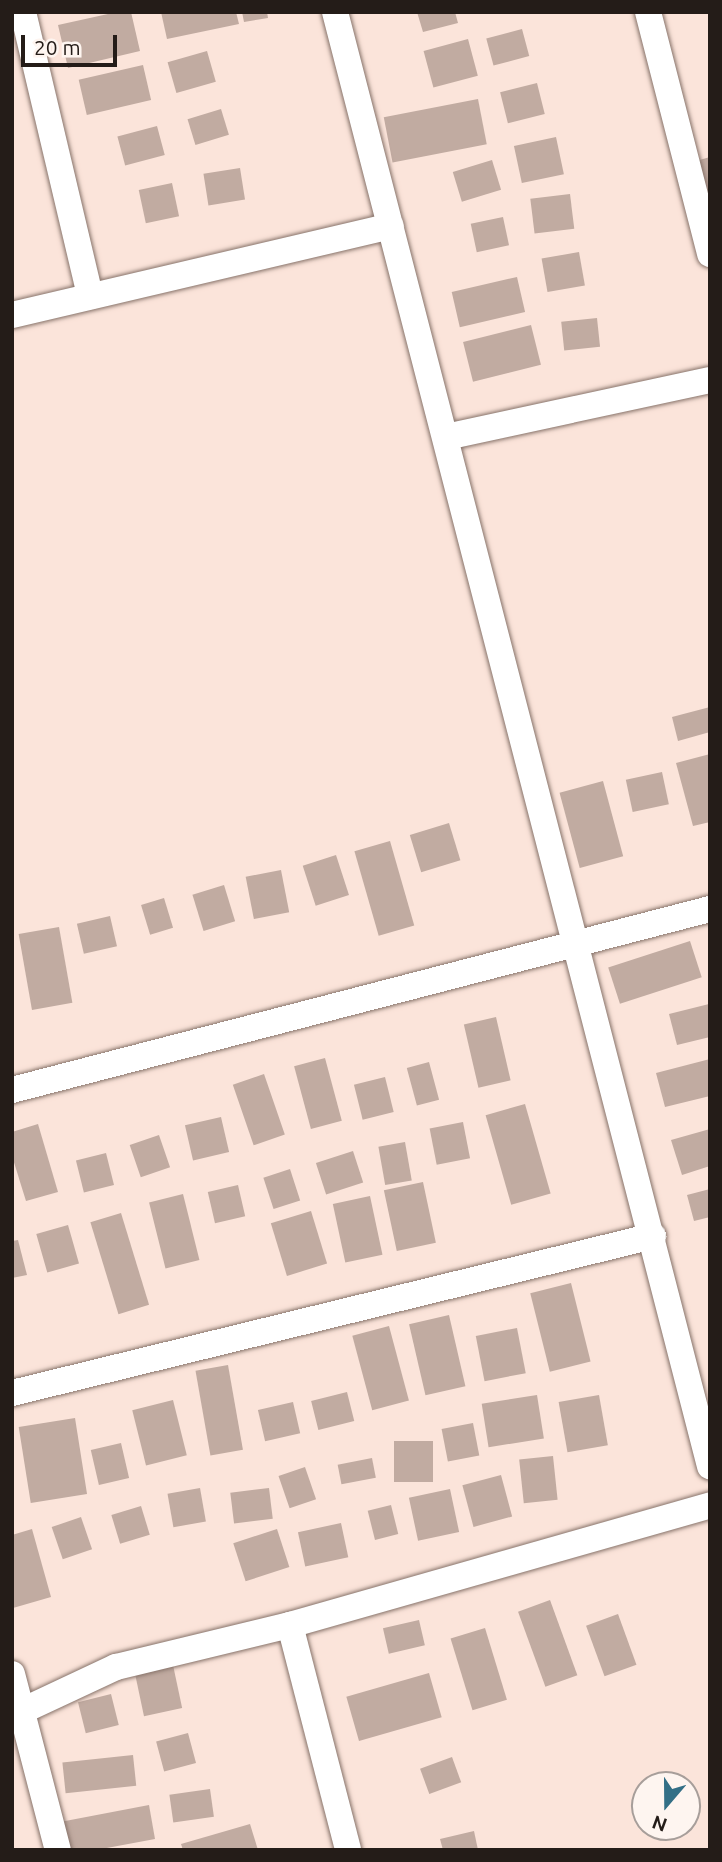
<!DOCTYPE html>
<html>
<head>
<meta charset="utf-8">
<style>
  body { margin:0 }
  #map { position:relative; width:722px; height:1862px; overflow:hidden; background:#fbe4da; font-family:Ubuntu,sans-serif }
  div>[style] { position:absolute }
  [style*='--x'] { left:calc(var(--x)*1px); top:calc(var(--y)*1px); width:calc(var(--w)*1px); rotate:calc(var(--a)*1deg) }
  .building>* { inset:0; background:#c1aba1; transform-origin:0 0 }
  .roads { filter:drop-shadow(0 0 2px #87736a) drop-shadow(0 0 2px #87736a) }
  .minor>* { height:26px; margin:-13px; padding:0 13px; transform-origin:13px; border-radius:13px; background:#fff }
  span { translate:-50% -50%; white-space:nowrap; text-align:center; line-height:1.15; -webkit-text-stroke:5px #fef5f0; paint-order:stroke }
  .frame { position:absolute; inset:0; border:14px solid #241c18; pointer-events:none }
  .north { position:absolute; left:631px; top:1771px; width:70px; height:70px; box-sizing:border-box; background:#fef5f0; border:2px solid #a79e9a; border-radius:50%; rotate:200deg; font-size:19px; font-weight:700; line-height:28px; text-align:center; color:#241c18 }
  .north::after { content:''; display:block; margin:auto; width:24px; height:32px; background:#336f86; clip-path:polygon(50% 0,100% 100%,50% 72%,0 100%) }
  .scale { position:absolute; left:21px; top:35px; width:96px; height:32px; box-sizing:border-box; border:4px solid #241c18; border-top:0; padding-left:9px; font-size:21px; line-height:24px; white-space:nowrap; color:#241c18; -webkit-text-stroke:5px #fef5f0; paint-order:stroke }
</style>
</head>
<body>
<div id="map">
  <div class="building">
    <div style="clip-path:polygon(117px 12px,131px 12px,140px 51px,68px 68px,58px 25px)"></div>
    <div style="clip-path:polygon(161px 12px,236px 12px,239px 24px,167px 39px)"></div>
    <div style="clip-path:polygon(242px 12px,267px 12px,268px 18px,244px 22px)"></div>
    <div style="clip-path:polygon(417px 12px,455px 12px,458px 23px,423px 32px)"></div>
    <div style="left:522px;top:29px;width:28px;height:37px;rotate:75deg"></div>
    <div style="left:468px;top:39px;width:38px;height:46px;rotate:75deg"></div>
    <div style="left:207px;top:51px;width:32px;height:41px;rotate:74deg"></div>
    <div style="left:143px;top:65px;width:36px;height:66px;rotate:77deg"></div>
    <div style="left:537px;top:83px;width:32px;height:38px;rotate:76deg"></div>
    <div style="left:478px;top:99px;width:46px;height:96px;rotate:79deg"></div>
    <div style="left:221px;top:109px;width:27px;height:35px;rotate:73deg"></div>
    <div style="left:157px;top:126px;width:30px;height:41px;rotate:75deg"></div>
    <div style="left:556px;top:137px;width:38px;height:43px;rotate:78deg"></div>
    <div style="clip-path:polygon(710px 157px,710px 211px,696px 161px)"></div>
    <div style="left:492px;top:160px;width:31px;height:41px;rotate:73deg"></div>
    <div style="left:240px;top:168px;width:32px;height:37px;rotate:81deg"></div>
    <div style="left:172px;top:183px;width:34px;height:34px;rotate:78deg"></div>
    <div style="left:570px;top:194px;width:35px;height:40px;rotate:83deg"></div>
    <div style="left:503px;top:217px;width:29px;height:33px;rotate:78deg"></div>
    <div style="left:579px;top:252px;width:34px;height:38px;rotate:80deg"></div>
    <div style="left:517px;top:277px;width:36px;height:67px;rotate:77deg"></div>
    <div style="left:597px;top:318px;width:29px;height:36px;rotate:84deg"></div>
    <div style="left:531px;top:325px;width:41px;height:70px;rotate:76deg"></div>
    <div style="clip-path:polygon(710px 707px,710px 732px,678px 741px,672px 717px)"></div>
    <div style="clip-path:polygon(710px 754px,710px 822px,693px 826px,676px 763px)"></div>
    <div style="left:662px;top:772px;width:33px;height:37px;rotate:78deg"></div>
    <div style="left:603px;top:781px;width:78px;height:45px;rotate:75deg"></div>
    <div style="left:449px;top:823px;width:39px;height:41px;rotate:73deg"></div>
    <div style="left:390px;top:841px;width:88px;height:37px;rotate:74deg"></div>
    <div style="left:336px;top:855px;width:42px;height:35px;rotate:72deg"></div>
    <div style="left:281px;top:870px;width:43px;height:36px;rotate:79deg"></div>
    <div style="left:224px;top:885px;width:38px;height:33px;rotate:73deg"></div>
    <div style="left:164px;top:898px;width:31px;height:24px;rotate:73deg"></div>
    <div style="left:110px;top:916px;width:31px;height:34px;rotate:77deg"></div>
    <div style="left:59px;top:927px;width:77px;height:41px;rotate:80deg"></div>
    <div style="left:690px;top:941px;width:38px;height:86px;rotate:72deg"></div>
    <div style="clip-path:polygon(709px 1004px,710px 1037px,677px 1045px,669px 1014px)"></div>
    <div style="left:496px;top:1017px;width:65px;height:33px;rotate:77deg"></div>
    <div style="left:325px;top:1058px;width:65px;height:32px;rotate:75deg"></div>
    <div style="clip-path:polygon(710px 1059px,710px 1096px,665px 1107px,656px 1073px)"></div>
    <div style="left:429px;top:1062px;width:39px;height:23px;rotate:75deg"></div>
    <div style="left:264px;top:1074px;width:64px;height:33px;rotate:71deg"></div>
    <div style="left:385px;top:1077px;width:36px;height:32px;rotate:76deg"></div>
    <div style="left:525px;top:1104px;width:93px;height:41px;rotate:74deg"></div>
    <div style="left:221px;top:1117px;width:36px;height:37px;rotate:77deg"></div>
    <div style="left:463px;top:1122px;width:37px;height:34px;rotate:79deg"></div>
    <div style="clip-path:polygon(38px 1124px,58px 1192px,26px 1201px,12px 1156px,12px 1132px)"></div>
    <div style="clip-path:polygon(710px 1129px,710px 1166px,682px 1175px,671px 1140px)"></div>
    <div style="left:159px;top:1135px;width:34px;height:31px;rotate:71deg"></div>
    <div style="left:405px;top:1142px;width:39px;height:27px;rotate:80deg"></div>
    <div style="left:353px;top:1151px;width:33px;height:39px;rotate:72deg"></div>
    <div style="left:106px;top:1153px;width:33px;height:31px;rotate:76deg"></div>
    <div style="left:290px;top:1169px;width:33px;height:28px;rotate:72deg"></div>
    <div style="left:423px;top:1182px;width:62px;height:40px;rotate:78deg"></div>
    <div style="left:238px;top:1185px;width:32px;height:31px;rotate:77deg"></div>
    <div style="clip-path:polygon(710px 1189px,710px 1217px,694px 1221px,687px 1195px)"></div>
    <div style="left:183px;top:1194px;width:68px;height:35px;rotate:76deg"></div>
    <div style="left:370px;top:1196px;width:60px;height:38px;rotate:78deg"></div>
    <div style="left:311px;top:1211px;width:55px;height:42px;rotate:73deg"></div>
    <div style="left:121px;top:1213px;width:96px;height:32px;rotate:73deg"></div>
    <div style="left:68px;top:1225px;width:40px;height:33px;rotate:74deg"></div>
    <div style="clip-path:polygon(18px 1240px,27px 1275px,12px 1278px,12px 1241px)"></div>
    <div style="left:571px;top:1283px;width:81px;height:42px;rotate:76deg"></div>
    <div style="left:449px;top:1315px;width:73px;height:41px;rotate:77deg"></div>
    <div style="left:389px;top:1326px;width:77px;height:38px;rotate:75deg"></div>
    <div style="left:517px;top:1328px;width:46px;height:42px;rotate:79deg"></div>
    <div style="left:228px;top:1365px;width:86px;height:33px;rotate:80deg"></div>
    <div style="left:347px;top:1392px;width:30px;height:37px;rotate:76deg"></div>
    <div style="left:537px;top:1395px;width:44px;height:56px;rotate:81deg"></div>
    <div style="left:599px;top:1395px;width:51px;height:41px;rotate:80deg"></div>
    <div style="left:173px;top:1400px;width:57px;height:42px;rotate:76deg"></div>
    <div style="left:293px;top:1402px;width:32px;height:36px;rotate:77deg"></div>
    <div style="left:75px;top:1418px;width:77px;height:57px;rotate:81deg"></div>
    <div style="left:473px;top:1423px;width:33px;height:32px;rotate:79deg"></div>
    <div style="left:433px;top:1441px;width:41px;height:39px;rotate:90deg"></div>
    <div style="left:121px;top:1443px;width:36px;height:31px;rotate:77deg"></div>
    <div style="left:553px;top:1456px;width:44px;height:34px;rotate:84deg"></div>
    <div style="left:372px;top:1458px;width:20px;height:35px;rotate:79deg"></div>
    <div style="left:305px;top:1467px;width:34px;height:28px;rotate:71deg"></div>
    <div style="left:501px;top:1475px;width:43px;height:40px;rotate:75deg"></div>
    <div style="left:200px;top:1488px;width:34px;height:33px;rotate:80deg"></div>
    <div style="left:269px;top:1488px;width:31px;height:39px;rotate:83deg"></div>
    <div style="left:450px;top:1489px;width:44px;height:42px;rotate:78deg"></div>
    <div style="left:391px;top:1505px;width:30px;height:24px;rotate:76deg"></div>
    <div style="left:141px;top:1506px;width:30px;height:31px;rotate:73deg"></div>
    <div style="left:81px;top:1517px;width:34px;height:31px;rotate:71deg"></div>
    <div style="left:341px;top:1523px;width:35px;height:44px;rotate:78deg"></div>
    <div style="clip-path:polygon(32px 1529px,51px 1597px,13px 1608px,12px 1535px)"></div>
    <div style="left:277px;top:1529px;width:40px;height:46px;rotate:72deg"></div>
    <div style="left:550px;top:1600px;width:80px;height:34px;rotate:70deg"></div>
    <div style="left:618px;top:1614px;width:54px;height:34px;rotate:70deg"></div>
    <div style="left:419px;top:1620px;width:26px;height:37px;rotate:77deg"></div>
    <div style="left:485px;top:1628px;width:75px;height:36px;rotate:73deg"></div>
    <div style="left:173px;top:1665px;width:44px;height:39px;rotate:78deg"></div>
    <div style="left:429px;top:1673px;width:46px;height:86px;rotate:74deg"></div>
    <div style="left:111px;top:1694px;width:32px;height:34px;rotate:76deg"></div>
    <div style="left:188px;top:1733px;width:31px;height:33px;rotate:75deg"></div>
    <div style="left:133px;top:1755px;width:31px;height:71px;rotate:84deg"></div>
    <div style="left:452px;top:1757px;width:27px;height:34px;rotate:70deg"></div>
    <div style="left:210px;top:1789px;width:28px;height:41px;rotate:82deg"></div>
    <div style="clip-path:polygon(149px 1805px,155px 1839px,96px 1850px,65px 1850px,60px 1822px)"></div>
    <div style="clip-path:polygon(250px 1824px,258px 1850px,183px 1850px,181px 1844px)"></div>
    <div style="clip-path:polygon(474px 1831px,478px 1850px,443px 1850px,440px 1839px)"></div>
  </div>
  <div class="roads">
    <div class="minor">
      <div style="--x:23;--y:12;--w:292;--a:76.7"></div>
      <div style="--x:335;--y:12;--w:1502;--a:75.54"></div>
      <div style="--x:648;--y:12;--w:250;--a:75.6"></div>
      <div style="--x:12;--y:315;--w:389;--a:-13.2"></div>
      <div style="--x:446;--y:437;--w:270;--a:-12.2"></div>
      <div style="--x:12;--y:1090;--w:721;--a:-14.54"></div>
      <div style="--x:12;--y:1393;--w:660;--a:-13.76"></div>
      <div style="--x:290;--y:1625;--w:232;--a:75.5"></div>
      <div style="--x:12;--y:1674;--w:182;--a:75.4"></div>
      <div style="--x:22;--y:1711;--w:104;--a:-25.1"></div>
      <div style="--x:116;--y:1667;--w:179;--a:-13.6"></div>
      <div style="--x:290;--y:1625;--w:437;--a:-15.9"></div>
    </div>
  </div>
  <div class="frame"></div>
  <div class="north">N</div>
  <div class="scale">20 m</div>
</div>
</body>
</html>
